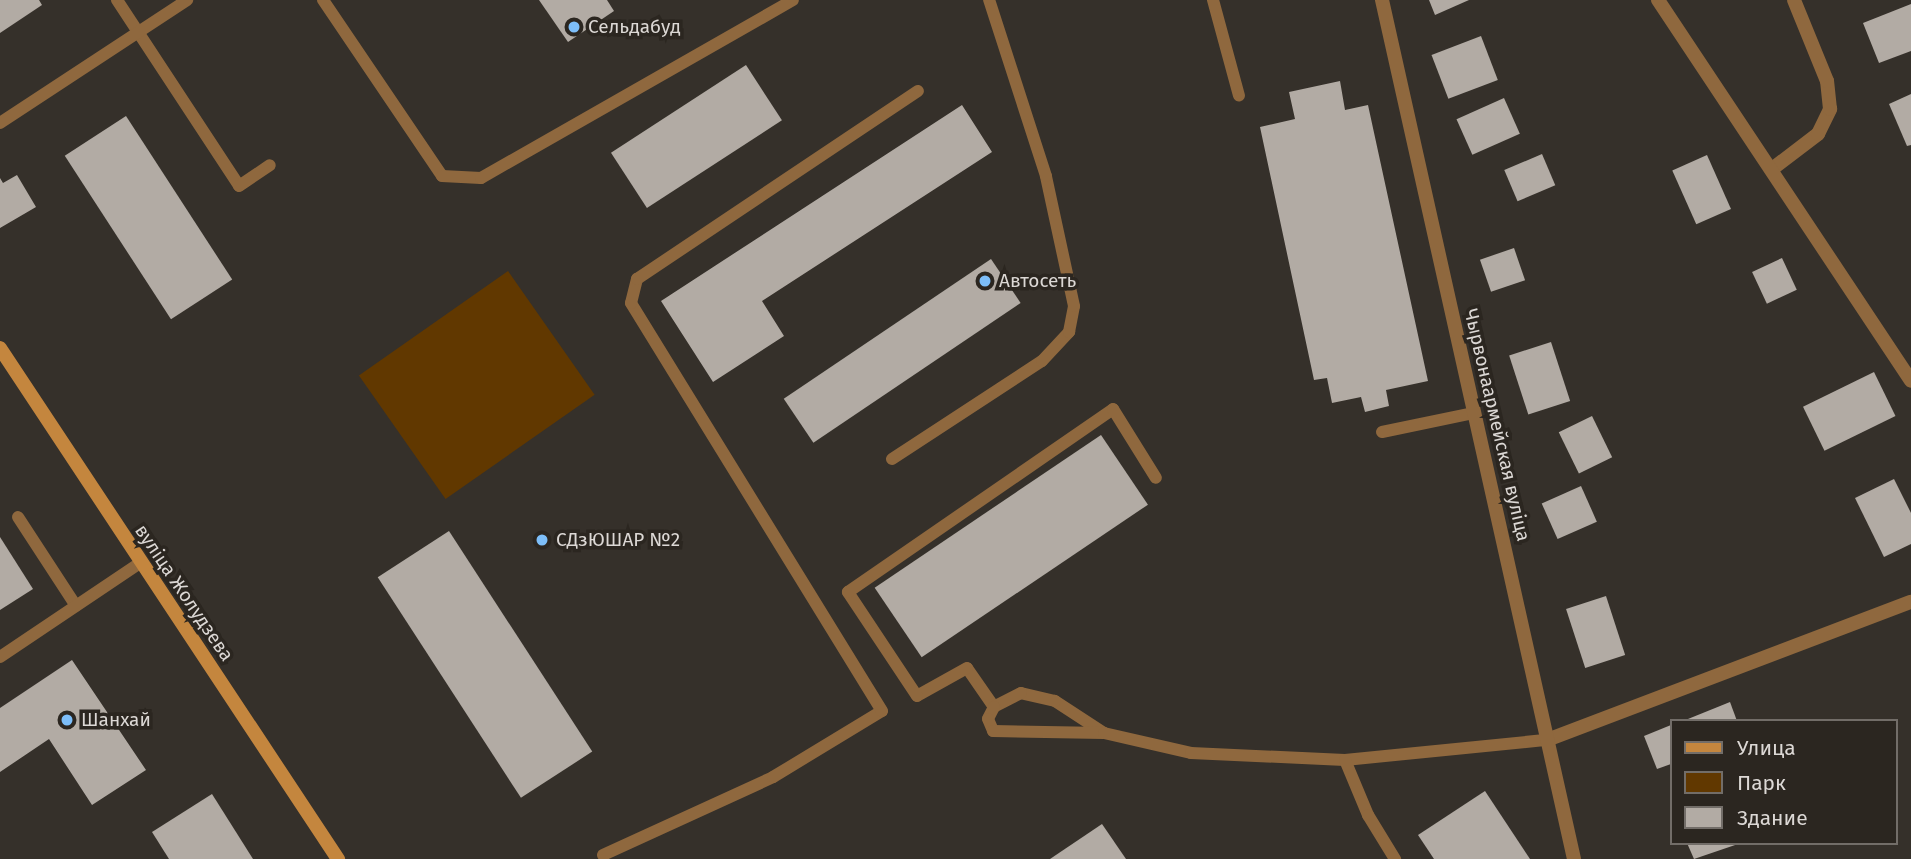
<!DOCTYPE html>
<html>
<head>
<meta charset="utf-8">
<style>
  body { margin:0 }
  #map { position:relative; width:1911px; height:859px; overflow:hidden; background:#35302a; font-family:"Fira Sans",sans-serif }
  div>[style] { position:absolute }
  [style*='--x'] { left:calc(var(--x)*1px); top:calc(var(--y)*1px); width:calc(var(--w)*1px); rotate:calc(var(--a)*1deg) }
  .green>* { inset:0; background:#613800; transform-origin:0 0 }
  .building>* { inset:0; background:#b2aba4; transform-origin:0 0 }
  .service>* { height:12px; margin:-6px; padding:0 6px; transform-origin:6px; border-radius:6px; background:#8f683e }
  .minor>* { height:14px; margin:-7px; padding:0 7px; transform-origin:7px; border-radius:7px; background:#8f683e }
  .tertiary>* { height:14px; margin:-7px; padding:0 7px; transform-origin:7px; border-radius:7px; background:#8f683e }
  .secondary>* { height:14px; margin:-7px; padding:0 7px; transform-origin:7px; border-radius:7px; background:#c4863e }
  .dots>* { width:19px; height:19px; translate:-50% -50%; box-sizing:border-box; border:4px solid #2b2620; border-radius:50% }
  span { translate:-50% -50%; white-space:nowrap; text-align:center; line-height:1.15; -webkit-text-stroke:7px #2b2620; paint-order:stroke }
  .poi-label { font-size:19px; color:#dcd8d5 }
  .left { translate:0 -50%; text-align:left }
  .street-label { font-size:19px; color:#dcd8d5 }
  .legend { position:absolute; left:1670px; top:719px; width:228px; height:126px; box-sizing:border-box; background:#2b2620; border:2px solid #726d68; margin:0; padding:9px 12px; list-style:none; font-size:21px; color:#dcd8d5 }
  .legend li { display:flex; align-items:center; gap:14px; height:35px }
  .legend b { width:35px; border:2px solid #726d68 }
</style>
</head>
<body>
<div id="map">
  <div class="green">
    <div style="left:508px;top:271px;width:151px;height:182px;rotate:55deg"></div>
  </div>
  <div class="building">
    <div style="clip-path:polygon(0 0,39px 0,42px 5px,0 33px)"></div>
    <div style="clip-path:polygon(539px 0,607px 0,614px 11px,568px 42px)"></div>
    <div style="clip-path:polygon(1429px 0,1469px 0,1435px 15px)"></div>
    <div style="clip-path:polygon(1911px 4px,1911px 51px,1879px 63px,1863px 23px)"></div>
    <div style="left:1481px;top:36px;width:47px;height:53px;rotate:69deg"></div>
    <div style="left:746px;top:65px;width:66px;height:161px;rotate:57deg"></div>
    <div style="clip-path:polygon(1340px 81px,1345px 110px,1368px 105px,1428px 381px,1386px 390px,1389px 406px,1365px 412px,1361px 397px,1332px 403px,1327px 378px,1314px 380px,1260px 127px,1295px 119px,1289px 92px)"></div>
    <div style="clip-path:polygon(1911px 94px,1911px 145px,1907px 146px,1889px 104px)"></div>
    <div style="left:1504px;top:98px;width:39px;height:52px;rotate:66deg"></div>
    <div style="clip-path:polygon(962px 105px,992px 152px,762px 301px,784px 336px,713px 382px,661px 301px)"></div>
    <div style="left:126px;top:116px;width:195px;height:73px;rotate:57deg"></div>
    <div style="left:1542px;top:154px;width:34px;height:41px;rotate:67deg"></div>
    <div style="left:1707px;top:155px;width:59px;height:38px;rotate:66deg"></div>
    <div style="clip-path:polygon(17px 175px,36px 207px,0 228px,0 178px,3px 183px)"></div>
    <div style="left:1514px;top:248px;width:34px;height:36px;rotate:71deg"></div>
    <div style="left:1782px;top:258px;width:35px;height:33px;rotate:65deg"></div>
    <div style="left:991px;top:259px;width:53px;height:250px;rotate:56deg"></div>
    <div style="left:1551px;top:342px;width:62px;height:44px;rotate:72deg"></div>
    <div style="left:1874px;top:372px;width:49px;height:79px;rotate:64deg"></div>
    <div style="left:1592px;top:416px;width:46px;height:37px;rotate:64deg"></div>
    <div style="left:1101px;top:435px;width:84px;height:273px;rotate:56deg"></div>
    <div style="clip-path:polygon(1894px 479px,1911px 513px,1911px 544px,1884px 557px,1855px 498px)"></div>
    <div style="left:1581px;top:486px;width:39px;height:43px;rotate:66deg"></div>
    <div style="left:449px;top:531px;width:263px;height:85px;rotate:57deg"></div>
    <div style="clip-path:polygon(0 537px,33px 589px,0 610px)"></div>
    <div style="left:1606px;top:596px;width:62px;height:42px;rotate:72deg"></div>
    <div style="clip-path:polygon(72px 660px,146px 770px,92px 805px,49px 739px,0 772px,0 708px)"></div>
    <div style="clip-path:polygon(1730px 702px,1737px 721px,1683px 721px)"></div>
    <div style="clip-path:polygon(1671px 725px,1671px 764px,1657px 769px,1644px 736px)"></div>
    <div style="clip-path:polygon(1485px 791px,1530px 859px,1434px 859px,1418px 835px)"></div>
    <div style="clip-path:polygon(212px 794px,253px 859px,169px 859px,152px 832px)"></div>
    <div style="clip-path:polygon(1102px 824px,1126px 859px,1050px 859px)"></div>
    <div style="clip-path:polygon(1687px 843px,1741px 843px,1694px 859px)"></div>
  </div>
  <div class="service">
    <div style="--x:117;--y:0;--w:222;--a:56.7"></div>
    <div style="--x:239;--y:186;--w:37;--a:-34"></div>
    <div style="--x:323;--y:0;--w:212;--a:55.9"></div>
    <div style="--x:442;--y:176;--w:39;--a:3"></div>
    <div style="--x:481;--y:178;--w:359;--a:-29.7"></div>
    <div style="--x:1213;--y:0;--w:99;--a:74.8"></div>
    <div style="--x:0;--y:123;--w:224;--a:-33.3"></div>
    <div style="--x:1382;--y:432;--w:94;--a:-11.7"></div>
    <div style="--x:892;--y:459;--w:179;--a:-33.2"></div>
    <div style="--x:1042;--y:361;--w:40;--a:-47"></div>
    <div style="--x:1069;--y:332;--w:26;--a:-79"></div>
    <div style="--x:1074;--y:306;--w:133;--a:-102.2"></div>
    <div style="--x:1046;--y:176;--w:185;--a:-107.9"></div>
    <div style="--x:18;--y:517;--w:106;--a:56.9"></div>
    <div style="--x:0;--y:657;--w:169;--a:-33.9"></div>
    <div style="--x:994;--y:707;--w:47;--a:-124.7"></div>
    <div style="--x:967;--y:668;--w:57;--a:150.8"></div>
    <div style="--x:917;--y:696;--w:125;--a:-123.6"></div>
    <div style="--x:848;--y:592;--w:322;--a:-34.6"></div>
    <div style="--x:1113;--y:409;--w:81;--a:58.1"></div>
    <div style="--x:1104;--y:733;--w:59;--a:-146.9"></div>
    <div style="--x:1055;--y:701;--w:35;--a:-167"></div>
    <div style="--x:1021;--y:693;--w:30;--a:153"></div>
    <div style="--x:994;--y:707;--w:13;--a:117"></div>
    <div style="--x:988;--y:719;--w:13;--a:67"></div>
    <div style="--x:993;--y:731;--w:111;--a:1"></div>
    <div style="--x:1104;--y:733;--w:89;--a:12.9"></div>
    <div style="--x:1191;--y:753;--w:154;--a:2.6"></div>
    <div style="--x:1345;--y:760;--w:203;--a:-5.7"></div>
    <div style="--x:1345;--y:760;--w:60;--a:67.3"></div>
    <div style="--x:1368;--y:815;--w:52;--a:58.5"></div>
    <div style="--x:603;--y:855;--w:187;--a:-24.6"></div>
    <div style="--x:773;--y:777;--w:127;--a:-31.2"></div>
    <div style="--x:882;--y:711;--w:479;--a:-121.6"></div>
    <div style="--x:631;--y:303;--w:25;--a:-76"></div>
    <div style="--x:637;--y:279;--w:338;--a:-33.8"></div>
  </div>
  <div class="minor">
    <div style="--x:1772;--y:169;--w:58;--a:-37.3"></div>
    <div style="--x:1818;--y:134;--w:28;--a:-64"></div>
    <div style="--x:1830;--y:109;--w:28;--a:-96"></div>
    <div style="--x:1827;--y:81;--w:87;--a:-112.2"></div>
    <div style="--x:1547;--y:740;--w:389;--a:-20.8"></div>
  </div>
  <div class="tertiary">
    <div style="--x:1382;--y:0;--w:880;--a:77.4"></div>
    <div style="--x:1658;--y:0;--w:457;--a:56.4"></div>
  </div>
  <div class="secondary">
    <div style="--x:0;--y:348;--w:613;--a:56.52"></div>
  </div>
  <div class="dots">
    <div style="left:574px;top:27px;background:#7dbef9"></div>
    <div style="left:985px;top:281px;background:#7dbef9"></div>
    <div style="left:542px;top:540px;background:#7dbef9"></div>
    <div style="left:67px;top:720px;background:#7dbef9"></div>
  </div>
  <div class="poi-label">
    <span class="left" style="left:588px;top:27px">Сельдабуд</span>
    <span class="left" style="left:999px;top:281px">Автосеть</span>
    <span class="left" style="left:556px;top:540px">СДзЮШАР №2</span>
    <span class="left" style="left:81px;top:720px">Шанхай</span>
  </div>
  <div class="street-label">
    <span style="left:1497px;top:425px;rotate:77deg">Чырвонаармейская вуліца</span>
    <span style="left:184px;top:593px;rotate:56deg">вуліца Жолудзева</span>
  </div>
  <ul class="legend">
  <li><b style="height:9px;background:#c4863e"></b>Улица</li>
  <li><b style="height:19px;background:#613800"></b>Парк</li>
  <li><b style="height:19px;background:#b2aba4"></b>Здание</li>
  </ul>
</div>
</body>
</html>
